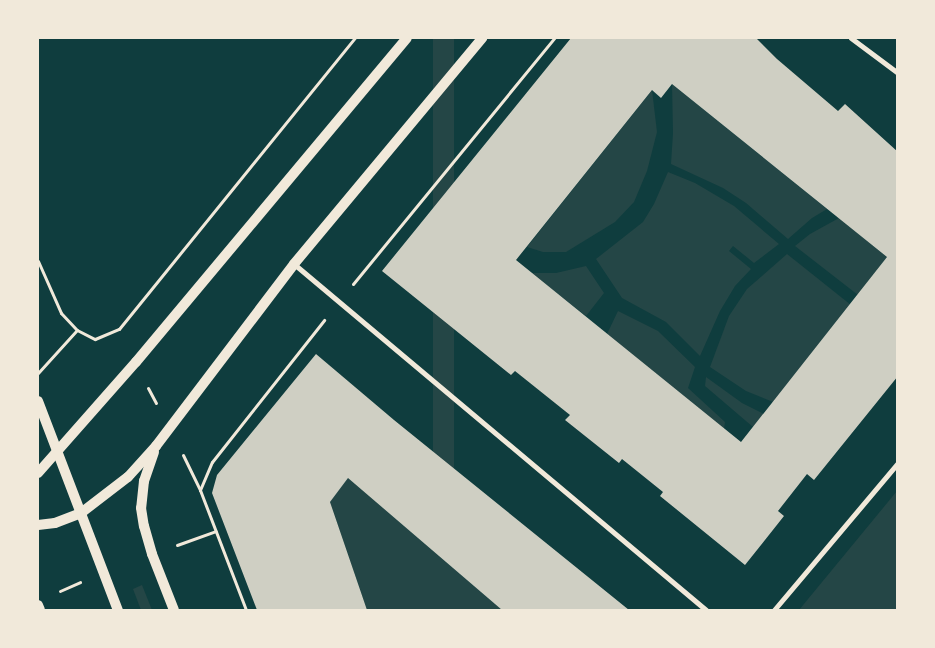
<!DOCTYPE html>
<html>
<head>
<meta charset="utf-8">
<style>
  body { margin:0 }
  #map { position:relative; width:935px; height:648px; overflow:hidden; background:#0f3d3e; font-family:Montserrat,sans-serif }
  div>[style] { position:absolute }
  [style*='--x'] { left:calc(var(--x)*1px); top:calc(var(--y)*1px); width:calc(var(--w)*1px); rotate:calc(var(--a)*1deg) }
  .green>* { inset:0; background:#244646; transform-origin:0 0 }
  .building>* { inset:0; background:#cfcfc3 }
  .path>* { height:3px; margin:-1.5px; padding:0 1.5px; transform-origin:1.5px; border-radius:1.5px; background:#f1e9da }
  .minor>* { height:5px; margin:-2.5px; padding:0 2.5px; transform-origin:2.5px; border-radius:2.5px; background:#f1e9da }
  .secondary>* { height:10px; margin:-5px; padding:0 5px; transform-origin:5px; border-radius:5px; background:#f1e9da }
  span { translate:-50% -50%; white-space:nowrap; text-align:center; line-height:1.15; -webkit-text-stroke:4px #f1e9da; paint-order:stroke }
  .frame { position:absolute; inset:0; border:39px solid #f1e9da; pointer-events:none }
</style>
</head>
<body>
<div id="map">
  <div class="green">
    <div style="left:433px;top:38px;width:21px;height:434px"></div>
    <div style="clip-path:polygon(672px 84px,827px 209px,812px 218px,788px 239px,746px 203px,723px 188px,671px 164px,673px 133px)"></div>
    <div style="clip-path:polygon(652px 90px,657px 132px,647px 171px,634px 202px,615px 222px,566px 252px,543px 252px,527px 247px)"></div>
    <div style="clip-path:polygon(668px 172px,695px 183px,734px 206px,779px 244px,754px 263px,733px 246px,729px 251px,751px 269px,735px 286px,720px 311px,700px 356px,666px 322px,622px 298px,596px 259px,643px 222px,654px 204px)"></div>
    <div style="clip-path:polygon(839px 218px,887px 257px,858px 295px,795px 246px,810px 234px)"></div>
    <div style="clip-path:polygon(787px 254px,851px 305px,773px 402px,746px 391px,710px 367px,729px 316px,747px 289px)"></div>
    <div style="clip-path:polygon(586px 266px,604px 293px,586px 316px,531px 273px,556px 273px)"></div>
    <div style="clip-path:polygon(618px 311px,658px 331px,695px 367px,688px 388px,725px 422px,724px 429px,607px 334px)"></div>
    <div style="clip-path:polygon(706px 377px,742px 403px,764px 414px,753px 427px,705px 386px)"></div>
    <div style="clip-path:polygon(348px 478px,502px 610px,367px 610px,330px 502px)"></div>
    <div style="clip-path:polygon(897px 491px,897px 610px,799px 610px)"></div>
    <div style="clip-path:polygon(142px 585px,152px 610px,141px 610px,133px 589px)"></div>
  </div>
  <div class="building">
    <div style="clip-path:polygon(evenodd,571px 38px,756px 38px,777px 59px,838px 111px,845px 104px,898px 152px,898px 376px,814px 480px,807px 474px,778px 511px,784px 516px,745px 565px,660px 496px,663px 492px,622px 459px,619px 463px,565px 420px,570px 415px,515px 371px,511px 375px,382px 271px,571px 38px,672px 84px,887px 257px,741px 442px,516px 260px,652px 90px,661px 98px,672px 84px)"></div>
    <div style="clip-path:polygon(316px 354px,394px 420px,629px 610px,502px 610px,348px 478px,330px 502px,367px 610px,257px 610px,212px 493px,217px 475px)"></div>
  </div>
  <div class="path">
    <div style="--x:38;--y:261;--w:57;--a:66.1"></div>
    <div style="--x:61;--y:313;--w:23;--a:47"></div>
    <div style="--x:77;--y:330;--w:20;--a:27"></div>
    <div style="--x:95;--y:339;--w:26;--a:-23"></div>
    <div style="--x:119;--y:329;--w:375;--a:-51"></div>
    <div style="--x:353;--y:284;--w:318;--a:-50.7"></div>
    <div style="--x:38;--y:373;--w:58;--a:-47.8"></div>
    <div style="--x:148;--y:388;--w:17;--a:62"></div>
    <div style="--x:183;--y:455;--w:39;--a:64"></div>
    <div style="--x:200;--y:490;--w:129;--a:69"></div>
    <div style="--x:200;--y:490;--w:30;--a:-67"></div>
    <div style="--x:212;--y:462;--w:181;--a:-51.7"></div>
    <div style="--x:177;--y:545;--w:41;--a:-19.7"></div>
    <div style="--x:60;--y:591;--w:22;--a:-24"></div>
  </div>
  <div class="minor">
    <div style="--x:851;--y:38;--w:59;--a:36.7"></div>
    <div style="--x:294;--y:264;--w:538;--a:40.02"></div>
    <div style="--x:774;--y:610;--w:192;--a:-49.9"></div>
  </div>
  <div class="secondary">
    <div style="--x:38;--y:401;--w:224;--a:69.1"></div>
    <div style="--x:154;--y:452;--w:31;--a:109"></div>
    <div style="--x:144;--y:481;--w:27;--a:96"></div>
    <div style="--x:141;--y:508;--w:18;--a:81"></div>
    <div style="--x:144;--y:526;--w:29;--a:74"></div>
    <div style="--x:152;--y:554;--w:60;--a:68.6"></div>
    <div style="--x:38;--y:473;--w:148;--a:-48.6"></div>
    <div style="--x:136;--y:362;--w:422;--a:-50.1"></div>
    <div style="--x:38;--y:525;--w:17;--a:-7"></div>
    <div style="--x:55;--y:523;--w:28;--a:-21"></div>
    <div style="--x:81;--y:513;--w:59;--a:-37.5"></div>
    <div style="--x:128;--y:477;--w:42;--a:-47.9"></div>
    <div style="--x:156;--y:446;--w:228;--a:-52.8"></div>
    <div style="--x:294;--y:264;--w:294;--a:-50.2"></div>
    <div style="--x:38;--y:605;--w:5;--a:68"></div>
  </div>
  <div class="frame"></div>
</div>
</body>
</html>
